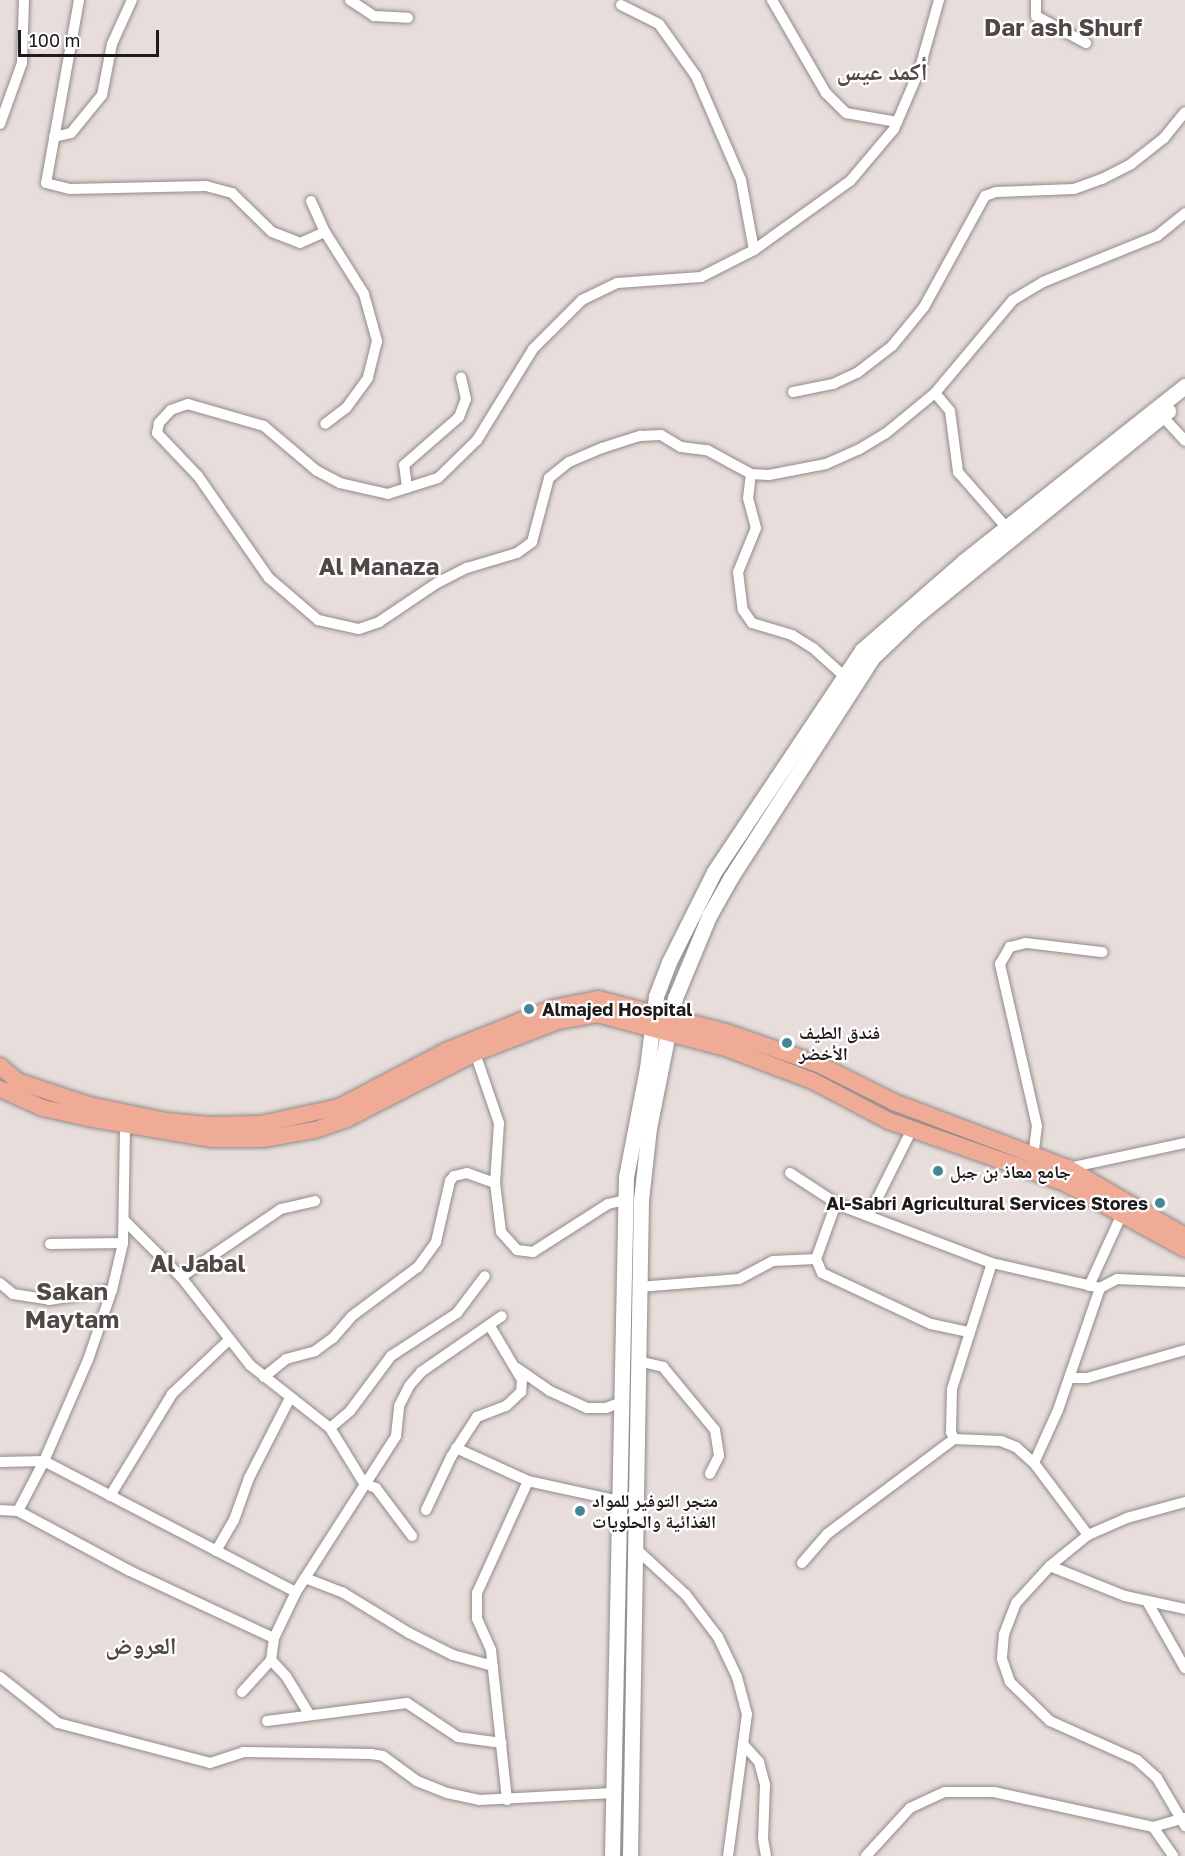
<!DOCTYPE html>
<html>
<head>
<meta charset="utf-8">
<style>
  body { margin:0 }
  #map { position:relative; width:1185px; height:1856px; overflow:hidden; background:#e7dedb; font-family:"Golos Text","Noto Naskh Arabic",sans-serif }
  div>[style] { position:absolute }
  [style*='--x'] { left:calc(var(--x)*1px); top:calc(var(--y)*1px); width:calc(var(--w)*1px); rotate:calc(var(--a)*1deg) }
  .roads { filter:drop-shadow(0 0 2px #928a88) drop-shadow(0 0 2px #928a88) }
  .street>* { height:10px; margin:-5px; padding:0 5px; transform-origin:5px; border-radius:5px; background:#fff }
  .secondary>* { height:15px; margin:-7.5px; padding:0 7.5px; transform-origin:7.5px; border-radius:7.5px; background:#fff }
  .primary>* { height:16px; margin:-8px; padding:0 8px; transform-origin:8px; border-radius:8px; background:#f0ab97 }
  .dots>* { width:16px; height:16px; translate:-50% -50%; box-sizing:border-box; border:3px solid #fff; border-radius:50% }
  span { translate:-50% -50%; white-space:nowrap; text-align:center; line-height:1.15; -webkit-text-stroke:4.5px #fff; paint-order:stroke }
  .poi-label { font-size:18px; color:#1e1b1a; font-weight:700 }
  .left { translate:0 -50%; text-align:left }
  .right { translate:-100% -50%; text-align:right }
  .district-label { font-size:24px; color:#4f4846; font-weight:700 }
  .scale { position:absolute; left:18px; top:30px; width:141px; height:27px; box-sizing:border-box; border:3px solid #1e1b1a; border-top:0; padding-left:8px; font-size:18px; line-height:21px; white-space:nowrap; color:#1e1b1a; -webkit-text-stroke:4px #fff; paint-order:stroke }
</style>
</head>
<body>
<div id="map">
  <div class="roads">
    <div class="street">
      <div style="--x:79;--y:0;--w:186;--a:100.2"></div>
      <div style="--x:46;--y:183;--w:25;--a:14"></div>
      <div style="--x:70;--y:189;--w:136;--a:-1.3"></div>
      <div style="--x:206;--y:186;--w:27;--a:15"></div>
      <div style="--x:232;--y:193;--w:56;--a:44.3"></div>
      <div style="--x:272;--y:232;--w:30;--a:21"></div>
      <div style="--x:300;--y:243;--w:27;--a:-24"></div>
      <div style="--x:350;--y:0;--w:29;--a:34"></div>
      <div style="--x:374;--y:16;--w:34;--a:3"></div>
      <div style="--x:772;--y:0;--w:108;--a:59.9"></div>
      <div style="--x:826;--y:93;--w:28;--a:45"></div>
      <div style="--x:846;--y:113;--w:52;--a:10"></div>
      <div style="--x:939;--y:0;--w:74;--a:105.7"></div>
      <div style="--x:919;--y:71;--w:63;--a:113.3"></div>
      <div style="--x:894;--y:129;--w:68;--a:130.2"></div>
      <div style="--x:850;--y:181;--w:118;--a:144.3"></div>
      <div style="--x:754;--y:250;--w:59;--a:153"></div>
      <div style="--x:701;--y:277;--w:84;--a:175.9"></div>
      <div style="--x:617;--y:283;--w:39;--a:154"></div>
      <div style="--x:582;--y:300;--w:69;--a:135"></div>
      <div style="--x:533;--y:349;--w:107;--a:121.6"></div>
      <div style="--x:477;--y:440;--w:54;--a:135.7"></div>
      <div style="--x:438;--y:478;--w:52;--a:162.3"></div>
      <div style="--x:388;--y:494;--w:49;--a:-167.1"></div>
      <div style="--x:340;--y:483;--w:26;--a:-152"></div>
      <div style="--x:317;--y:471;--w:70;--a:-139.7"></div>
      <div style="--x:264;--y:426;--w:79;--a:-163.9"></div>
      <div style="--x:188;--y:404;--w:18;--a:161"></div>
      <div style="--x:171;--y:410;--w:18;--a:133"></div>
      <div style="--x:159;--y:423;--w:10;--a:101"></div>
      <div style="--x:157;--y:433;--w:59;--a:46.4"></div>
      <div style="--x:198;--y:476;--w:124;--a:55.2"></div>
      <div style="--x:269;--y:578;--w:65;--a:40.6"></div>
      <div style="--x:318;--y:620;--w:42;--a:12.4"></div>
      <div style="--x:359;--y:629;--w:21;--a:-19"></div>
      <div style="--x:379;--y:622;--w:70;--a:-33.9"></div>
      <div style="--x:437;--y:583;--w:34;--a:-27"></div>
      <div style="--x:467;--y:568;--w:52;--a:-16.7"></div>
      <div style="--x:517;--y:553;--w:19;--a:-36"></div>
      <div style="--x:532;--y:542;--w:66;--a:-75.1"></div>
      <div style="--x:549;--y:478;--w:26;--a:-39"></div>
      <div style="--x:569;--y:462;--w:36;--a:-23"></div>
      <div style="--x:602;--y:448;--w:40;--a:-18"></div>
      <div style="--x:640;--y:436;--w:21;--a:-3"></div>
      <div style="--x:661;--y:435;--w:23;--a:31"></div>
      <div style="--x:681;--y:447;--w:26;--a:7"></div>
      <div style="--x:707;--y:450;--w:50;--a:28.6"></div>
      <div style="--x:751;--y:474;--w:18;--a:3"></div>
      <div style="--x:769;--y:475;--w:58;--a:-10.9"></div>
      <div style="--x:826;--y:464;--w:35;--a:-24"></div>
      <div style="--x:858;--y:450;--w:31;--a:-31"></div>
      <div style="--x:885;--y:434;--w:65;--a:-39.4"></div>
      <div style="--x:935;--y:393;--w:121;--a:-50"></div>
      <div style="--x:1013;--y:300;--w:35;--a:-31"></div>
      <div style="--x:1043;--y:282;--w:123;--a:-22"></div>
      <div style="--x:1157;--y:236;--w:36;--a:-39"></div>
      <div style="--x:1036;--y:0;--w:16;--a:90"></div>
      <div style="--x:1036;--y:16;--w:57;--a:28.4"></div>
      <div style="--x:621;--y:5;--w:42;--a:26.6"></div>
      <div style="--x:659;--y:24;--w:64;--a:54.6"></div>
      <div style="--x:696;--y:76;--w:113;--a:66.6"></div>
      <div style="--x:741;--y:180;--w:71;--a:79.5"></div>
      <div style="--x:0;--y:124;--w:65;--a:-70.2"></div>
      <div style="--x:22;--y:63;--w:63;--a:-88.2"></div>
      <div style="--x:54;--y:137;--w:17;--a:-13"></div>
      <div style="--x:71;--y:133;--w:49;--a:-50.8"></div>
      <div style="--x:102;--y:95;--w:52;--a:-78.9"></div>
      <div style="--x:112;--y:44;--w:48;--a:-65.6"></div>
      <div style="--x:311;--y:201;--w:34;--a:66"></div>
      <div style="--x:325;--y:232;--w:73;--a:57.8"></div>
      <div style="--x:364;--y:294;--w:49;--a:74.5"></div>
      <div style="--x:377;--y:341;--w:38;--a:104"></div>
      <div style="--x:368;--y:378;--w:37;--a:126"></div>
      <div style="--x:346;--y:408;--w:26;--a:143"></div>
      <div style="--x:793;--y:392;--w:41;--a:-11.3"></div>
      <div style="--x:833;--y:384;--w:26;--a:-25"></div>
      <div style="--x:857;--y:373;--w:44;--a:-37.6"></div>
      <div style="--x:892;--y:346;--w:50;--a:-50.6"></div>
      <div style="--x:924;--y:307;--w:127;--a:-61.2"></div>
      <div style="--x:985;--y:196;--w:12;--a:-20"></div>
      <div style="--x:996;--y:192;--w:78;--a:-2.2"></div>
      <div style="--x:1074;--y:189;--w:30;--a:-20"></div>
      <div style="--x:1102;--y:179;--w:33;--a:-27"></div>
      <div style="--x:1131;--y:164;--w:42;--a:-38.2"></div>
      <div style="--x:1164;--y:138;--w:33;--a:-51"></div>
      <div style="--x:935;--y:393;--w:23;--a:50"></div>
      <div style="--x:950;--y:411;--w:62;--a:82.5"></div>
      <div style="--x:958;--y:472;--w:73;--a:48.9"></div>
      <div style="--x:1162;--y:416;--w:34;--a:47"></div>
      <div style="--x:751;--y:474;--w:24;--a:97"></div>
      <div style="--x:748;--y:498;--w:31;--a:75"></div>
      <div style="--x:756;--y:528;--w:48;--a:112.2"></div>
      <div style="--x:738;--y:572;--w:38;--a:83"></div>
      <div style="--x:743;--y:610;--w:16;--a:55"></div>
      <div style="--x:752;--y:623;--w:42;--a:16.7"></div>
      <div style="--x:792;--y:635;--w:25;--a:32"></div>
      <div style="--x:813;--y:648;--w:43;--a:42.2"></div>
      <div style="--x:407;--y:488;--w:23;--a:-97"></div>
      <div style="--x:404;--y:465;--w:73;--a:-41.1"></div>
      <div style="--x:459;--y:417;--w:19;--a:-69"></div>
      <div style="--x:466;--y:399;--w:22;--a:-103"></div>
      <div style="--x:475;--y:1053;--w:74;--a:71.1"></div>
      <div style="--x:499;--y:1123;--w:60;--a:93.8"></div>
      <div style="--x:495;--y:1183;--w:49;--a:83"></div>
      <div style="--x:501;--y:1232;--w:24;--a:48"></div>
      <div style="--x:517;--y:1250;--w:16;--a:7"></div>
      <div style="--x:533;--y:1252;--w:89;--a:-32.6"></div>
      <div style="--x:608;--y:1204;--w:17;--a:-13"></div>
      <div style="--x:1033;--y:1158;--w:32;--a:-83"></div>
      <div style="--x:1037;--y:1126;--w:166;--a:-102.9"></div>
      <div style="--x:1000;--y:964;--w:20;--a:-60"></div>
      <div style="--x:1010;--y:947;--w:16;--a:-14"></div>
      <div style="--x:1026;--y:943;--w:77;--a:6.8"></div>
      <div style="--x:1068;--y:1168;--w:120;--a:-12.1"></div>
      <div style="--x:790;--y:1173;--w:59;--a:33.1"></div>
      <div style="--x:839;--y:1205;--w:164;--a:20.8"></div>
      <div style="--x:992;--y:1263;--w:111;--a:13"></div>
      <div style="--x:1100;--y:1288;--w:19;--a:-28"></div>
      <div style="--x:1117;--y:1279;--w:68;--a:2.5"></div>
      <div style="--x:839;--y:1205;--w:6;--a:141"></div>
      <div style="--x:834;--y:1209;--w:53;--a:109.8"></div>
      <div style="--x:816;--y:1259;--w:15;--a:67"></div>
      <div style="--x:822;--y:1273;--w:120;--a:25.1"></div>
      <div style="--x:931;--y:1324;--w:40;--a:12"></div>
      <div style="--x:869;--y:1215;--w:96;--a:-63.4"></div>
      <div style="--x:125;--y:1221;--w:79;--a:45"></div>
      <div style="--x:181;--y:1277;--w:112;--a:51.9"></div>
      <div style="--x:250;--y:1365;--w:102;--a:38.2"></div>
      <div style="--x:330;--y:1428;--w:65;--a:58.3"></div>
      <div style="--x:364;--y:1483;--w:13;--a:23"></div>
      <div style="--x:376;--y:1488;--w:60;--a:53.1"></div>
      <div style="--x:50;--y:1244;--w:73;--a:-0.8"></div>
      <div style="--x:181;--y:1277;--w:121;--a:-34.2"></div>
      <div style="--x:281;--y:1209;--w:35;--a:-13"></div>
      <div style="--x:0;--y:1283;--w:17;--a:40"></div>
      <div style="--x:13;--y:1294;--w:36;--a:9"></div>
      <div style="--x:49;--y:1300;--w:64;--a:-9"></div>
      <div style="--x:1089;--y:1286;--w:79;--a:-65.4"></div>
      <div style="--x:639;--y:1287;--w:100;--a:-4.6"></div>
      <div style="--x:739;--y:1279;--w:38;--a:-28"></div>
      <div style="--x:773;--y:1261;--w:43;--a:-2.7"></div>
      <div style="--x:638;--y:1361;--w:26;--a:13"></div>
      <div style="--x:663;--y:1367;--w:82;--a:50.5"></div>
      <div style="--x:715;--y:1430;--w:26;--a:81"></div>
      <div style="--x:719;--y:1456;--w:20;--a:117"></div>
      <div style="--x:517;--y:1368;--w:40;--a:34.9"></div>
      <div style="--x:550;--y:1391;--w:41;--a:24.7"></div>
      <div style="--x:587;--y:1408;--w:19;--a:0"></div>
      <div style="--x:606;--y:1408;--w:17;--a:-21"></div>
      <div style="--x:264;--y:1377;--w:28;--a:-39"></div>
      <div style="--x:286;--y:1359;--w:30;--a:-15"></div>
      <div style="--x:315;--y:1351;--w:22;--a:-36"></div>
      <div style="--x:333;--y:1338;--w:29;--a:-49"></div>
      <div style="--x:352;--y:1316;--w:82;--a:-36.6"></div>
      <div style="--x:418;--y:1267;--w:31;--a:-54"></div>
      <div style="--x:436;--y:1242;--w:63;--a:-77.1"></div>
      <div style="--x:450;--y:1181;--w:6;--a:-51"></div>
      <div style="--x:454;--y:1176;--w:13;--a:-13"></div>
      <div style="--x:467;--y:1173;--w:30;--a:20"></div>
      <div style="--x:1070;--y:1378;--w:17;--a:0"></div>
      <div style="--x:1087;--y:1378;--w:102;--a:-15.9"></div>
      <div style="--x:330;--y:1428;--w:26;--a:-40"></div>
      <div style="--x:350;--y:1411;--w:69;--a:-53.3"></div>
      <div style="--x:391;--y:1356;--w:79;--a:-33.1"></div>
      <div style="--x:457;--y:1313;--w:46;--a:-52.9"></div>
      <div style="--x:954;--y:1439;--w:8;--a:-113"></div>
      <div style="--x:951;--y:1432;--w:43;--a:-88.7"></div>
      <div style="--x:952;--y:1389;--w:132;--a:-72.4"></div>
      <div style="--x:954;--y:1439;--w:47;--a:2.4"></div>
      <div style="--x:1001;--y:1441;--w:16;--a:22"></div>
      <div style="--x:1016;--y:1447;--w:24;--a:42"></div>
      <div style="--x:1034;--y:1463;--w:90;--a:53.1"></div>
      <div style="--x:456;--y:1448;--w:79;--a:24.6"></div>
      <div style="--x:528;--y:1481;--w:94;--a:12.3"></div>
      <div style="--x:0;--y:1462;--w:44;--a:-1.3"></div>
      <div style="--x:44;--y:1461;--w:110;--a:-66.5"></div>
      <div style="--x:88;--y:1360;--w:74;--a:-71.1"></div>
      <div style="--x:112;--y:1290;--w:48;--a:-76.8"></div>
      <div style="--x:123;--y:1243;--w:118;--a:-89"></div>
      <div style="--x:1034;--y:1463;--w:58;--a:-65.6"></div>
      <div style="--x:1058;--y:1410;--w:129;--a:-71"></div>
      <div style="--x:110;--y:1496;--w:119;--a:-58.7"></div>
      <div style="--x:172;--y:1394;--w:79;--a:-43.5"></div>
      <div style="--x:1185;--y:1502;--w:60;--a:164.6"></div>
      <div style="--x:1127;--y:1518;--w:43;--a:156.4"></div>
      <div style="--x:1088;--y:1535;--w:49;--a:140.8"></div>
      <div style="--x:1050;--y:1566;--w:50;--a:132.6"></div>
      <div style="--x:1016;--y:1603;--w:33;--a:111"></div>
      <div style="--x:1004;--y:1634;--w:25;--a:95"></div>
      <div style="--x:1002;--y:1659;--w:24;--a:71"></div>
      <div style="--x:1010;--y:1682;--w:56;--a:44.3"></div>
      <div style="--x:1050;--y:1721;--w:95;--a:24.1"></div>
      <div style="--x:1137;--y:1760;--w:27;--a:42"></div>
      <div style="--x:1157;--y:1778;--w:56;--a:59.7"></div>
      <div style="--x:0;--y:1510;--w:18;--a:3"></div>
      <div style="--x:18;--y:1511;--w:127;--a:28.2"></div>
      <div style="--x:130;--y:1571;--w:159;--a:25"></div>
      <div style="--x:426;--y:1510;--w:59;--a:-64.7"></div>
      <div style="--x:451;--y:1457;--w:48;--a:-57"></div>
      <div style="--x:477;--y:1417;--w:31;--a:-21"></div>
      <div style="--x:506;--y:1406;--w:21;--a:-43"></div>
      <div style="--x:521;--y:1392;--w:12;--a:-85"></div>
      <div style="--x:522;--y:1380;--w:63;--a:-120.7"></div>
      <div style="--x:18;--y:1511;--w:56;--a:-62.5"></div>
      <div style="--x:44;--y:1461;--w:284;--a:27.5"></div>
      <div style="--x:635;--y:1548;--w:69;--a:42.7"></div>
      <div style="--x:686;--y:1595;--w:53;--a:52.7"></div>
      <div style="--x:718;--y:1637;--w:44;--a:64.6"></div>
      <div style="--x:737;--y:1677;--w:38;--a:75"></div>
      <div style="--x:747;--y:1714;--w:143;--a:97.6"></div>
      <div style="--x:216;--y:1551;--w:36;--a:-60"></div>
      <div style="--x:234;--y:1520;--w:45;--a:-70.3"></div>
      <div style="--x:249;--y:1478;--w:90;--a:-62.9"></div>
      <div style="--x:802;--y:1563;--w:38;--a:-49"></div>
      <div style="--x:827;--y:1534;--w:159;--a:-36.8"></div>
      <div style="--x:1050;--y:1566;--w:81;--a:21.8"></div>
      <div style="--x:1125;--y:1596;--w:61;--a:12.2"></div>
      <div style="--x:305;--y:1578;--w:40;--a:21"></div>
      <div style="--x:342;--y:1592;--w:79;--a:31.5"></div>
      <div style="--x:409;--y:1633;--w:49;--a:26.6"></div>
      <div style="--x:453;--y:1655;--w:41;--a:15.4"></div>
      <div style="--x:1148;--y:1603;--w:75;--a:60.4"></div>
      <div style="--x:271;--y:1660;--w:22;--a:47"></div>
      <div style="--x:286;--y:1676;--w:44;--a:58.8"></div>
      <div style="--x:0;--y:1677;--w:74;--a:38.4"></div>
      <div style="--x:58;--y:1723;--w:157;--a:14.7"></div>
      <div style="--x:210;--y:1763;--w:35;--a:-18"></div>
      <div style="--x:243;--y:1752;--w:128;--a:0.9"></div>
      <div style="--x:371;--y:1754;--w:12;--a:9"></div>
      <div style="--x:383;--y:1756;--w:42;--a:36.3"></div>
      <div style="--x:417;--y:1781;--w:32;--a:22"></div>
      <div style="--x:447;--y:1793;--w:33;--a:12"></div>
      <div style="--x:479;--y:1800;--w:134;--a:-3"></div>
      <div style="--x:242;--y:1692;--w:43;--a:-47.8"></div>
      <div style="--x:271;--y:1660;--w:22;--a:-82"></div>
      <div style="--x:274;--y:1638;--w:51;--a:-64.4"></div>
      <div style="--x:296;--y:1592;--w:185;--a:-57.3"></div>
      <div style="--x:396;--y:1436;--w:30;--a:-84"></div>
      <div style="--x:399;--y:1406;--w:22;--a:-63"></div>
      <div style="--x:409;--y:1386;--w:18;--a:-49"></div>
      <div style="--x:421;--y:1372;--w:98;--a:-34.7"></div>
      <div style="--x:267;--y:1721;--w:141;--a:-7.3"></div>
      <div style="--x:407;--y:1703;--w:61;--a:33.7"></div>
      <div style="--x:458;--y:1737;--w:44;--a:7.8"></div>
      <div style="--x:743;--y:1744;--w:24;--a:48"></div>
      <div style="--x:759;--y:1762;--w:24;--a:75"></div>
      <div style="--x:765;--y:1785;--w:54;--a:92.1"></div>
      <div style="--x:763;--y:1839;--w:17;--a:80"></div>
      <div style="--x:507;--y:1800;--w:151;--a:-96.1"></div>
      <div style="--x:491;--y:1650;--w:34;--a:-114"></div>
      <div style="--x:477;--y:1619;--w:26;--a:-90"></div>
      <div style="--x:477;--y:1593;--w:123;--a:-65.5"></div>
      <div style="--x:1153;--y:1827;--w:35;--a:55"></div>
      <div style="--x:866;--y:1856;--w:65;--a:-47.5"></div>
      <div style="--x:910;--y:1808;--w:38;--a:-25"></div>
      <div style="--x:945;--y:1792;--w:49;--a:0"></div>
      <div style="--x:994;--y:1792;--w:163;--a:12.4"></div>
      <div style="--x:1153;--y:1827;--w:33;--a:-16"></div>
    </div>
    <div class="secondary">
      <div style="--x:612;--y:1856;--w:679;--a:-88.82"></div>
      <div style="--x:626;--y:1177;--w:111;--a:-79.1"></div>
      <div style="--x:647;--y:1068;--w:73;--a:-82.9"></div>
      <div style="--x:656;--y:996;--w:36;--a:-69"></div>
      <div style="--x:669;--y:962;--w:101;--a:-63.4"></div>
      <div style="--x:714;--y:872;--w:267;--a:-56.3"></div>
      <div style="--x:862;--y:650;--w:135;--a:-41.1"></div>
      <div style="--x:964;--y:561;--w:282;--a:-38.4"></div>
      <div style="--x:630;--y:1856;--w:656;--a:-89.04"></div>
      <div style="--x:641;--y:1200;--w:72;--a:-83.7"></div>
      <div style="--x:649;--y:1128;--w:133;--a:-78.7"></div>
      <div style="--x:675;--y:998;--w:89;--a:-67.5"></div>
      <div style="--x:709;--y:916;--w:45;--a:-60.6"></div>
      <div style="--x:731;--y:877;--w:260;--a:-57.2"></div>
      <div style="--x:872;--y:658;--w:61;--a:-43.7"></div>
      <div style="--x:916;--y:616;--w:325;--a:-39.1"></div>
    </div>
    <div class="primary">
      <div style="--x:0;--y:1066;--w:23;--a:41"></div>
      <div style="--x:17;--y:1081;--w:76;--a:18.4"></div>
      <div style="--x:89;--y:1105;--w:79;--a:11.7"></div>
      <div style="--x:166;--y:1121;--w:43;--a:5.3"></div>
      <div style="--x:209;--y:1125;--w:52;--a:-1.1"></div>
      <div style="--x:261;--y:1124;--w:80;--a:-12.3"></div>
      <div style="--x:339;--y:1107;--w:121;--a:-27.6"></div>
      <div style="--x:446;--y:1051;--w:115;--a:-21.9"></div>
      <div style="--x:553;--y:1008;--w:46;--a:-11.3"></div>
      <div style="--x:598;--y:999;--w:135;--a:14.5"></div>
      <div style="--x:729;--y:1033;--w:94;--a:19.2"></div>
      <div style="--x:818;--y:1064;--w:85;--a:26.6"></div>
      <div style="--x:894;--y:1102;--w:186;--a:20.8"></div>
      <div style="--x:1068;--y:1168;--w:135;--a:30.2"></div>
      <div style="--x:0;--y:1089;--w:47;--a:23.8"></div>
      <div style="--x:43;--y:1108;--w:46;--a:12.5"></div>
      <div style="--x:88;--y:1118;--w:126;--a:9.6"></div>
      <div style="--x:212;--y:1139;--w:51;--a:0"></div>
      <div style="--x:263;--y:1139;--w:53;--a:-9.8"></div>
      <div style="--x:315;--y:1130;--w:36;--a:-19"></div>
      <div style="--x:349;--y:1118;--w:142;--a:-27.3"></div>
      <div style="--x:475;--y:1053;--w:89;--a:-21.1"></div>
      <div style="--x:558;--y:1021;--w:40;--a:-10"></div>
      <div style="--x:597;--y:1014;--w:133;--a:14.8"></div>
      <div style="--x:726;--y:1048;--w:93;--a:20.8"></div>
      <div style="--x:813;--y:1081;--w:86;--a:27.8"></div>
      <div style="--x:889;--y:1121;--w:187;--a:19.4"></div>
      <div style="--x:1065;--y:1183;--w:137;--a:28.8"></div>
    </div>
  </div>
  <div class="dots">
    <div style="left:529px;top:1009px;background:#448698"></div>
    <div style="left:787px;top:1043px;background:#448698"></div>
    <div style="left:938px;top:1171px;background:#448698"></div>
    <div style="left:1160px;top:1203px;background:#448698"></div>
    <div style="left:580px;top:1511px;background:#448698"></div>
  </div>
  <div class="poi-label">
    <span class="left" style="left:542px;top:1009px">Almajed Hospital</span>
    <span class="left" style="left:799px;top:1043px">فندق الطيف<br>الأخضر</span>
    <span class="left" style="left:950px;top:1171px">جامع معاذ بن جبل</span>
    <span class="right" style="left:1148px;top:1203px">Al-Sabri Agricultural Services Stores</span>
    <span class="left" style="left:592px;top:1511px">متجر التوفير للمواد<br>الغذائية والحلويات</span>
  </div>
  <div class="district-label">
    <span style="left:1063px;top:27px">Dar ash Shurf</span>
    <span style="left:882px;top:71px">أكمد عيس</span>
    <span style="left:379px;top:566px">Al Manaza</span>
    <span style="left:198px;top:1263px">Al Jabal</span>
    <span style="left:72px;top:1305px">Sakan<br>Maytam</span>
    <span style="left:141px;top:1645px">العروض</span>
  </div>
  <div class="scale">100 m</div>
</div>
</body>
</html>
